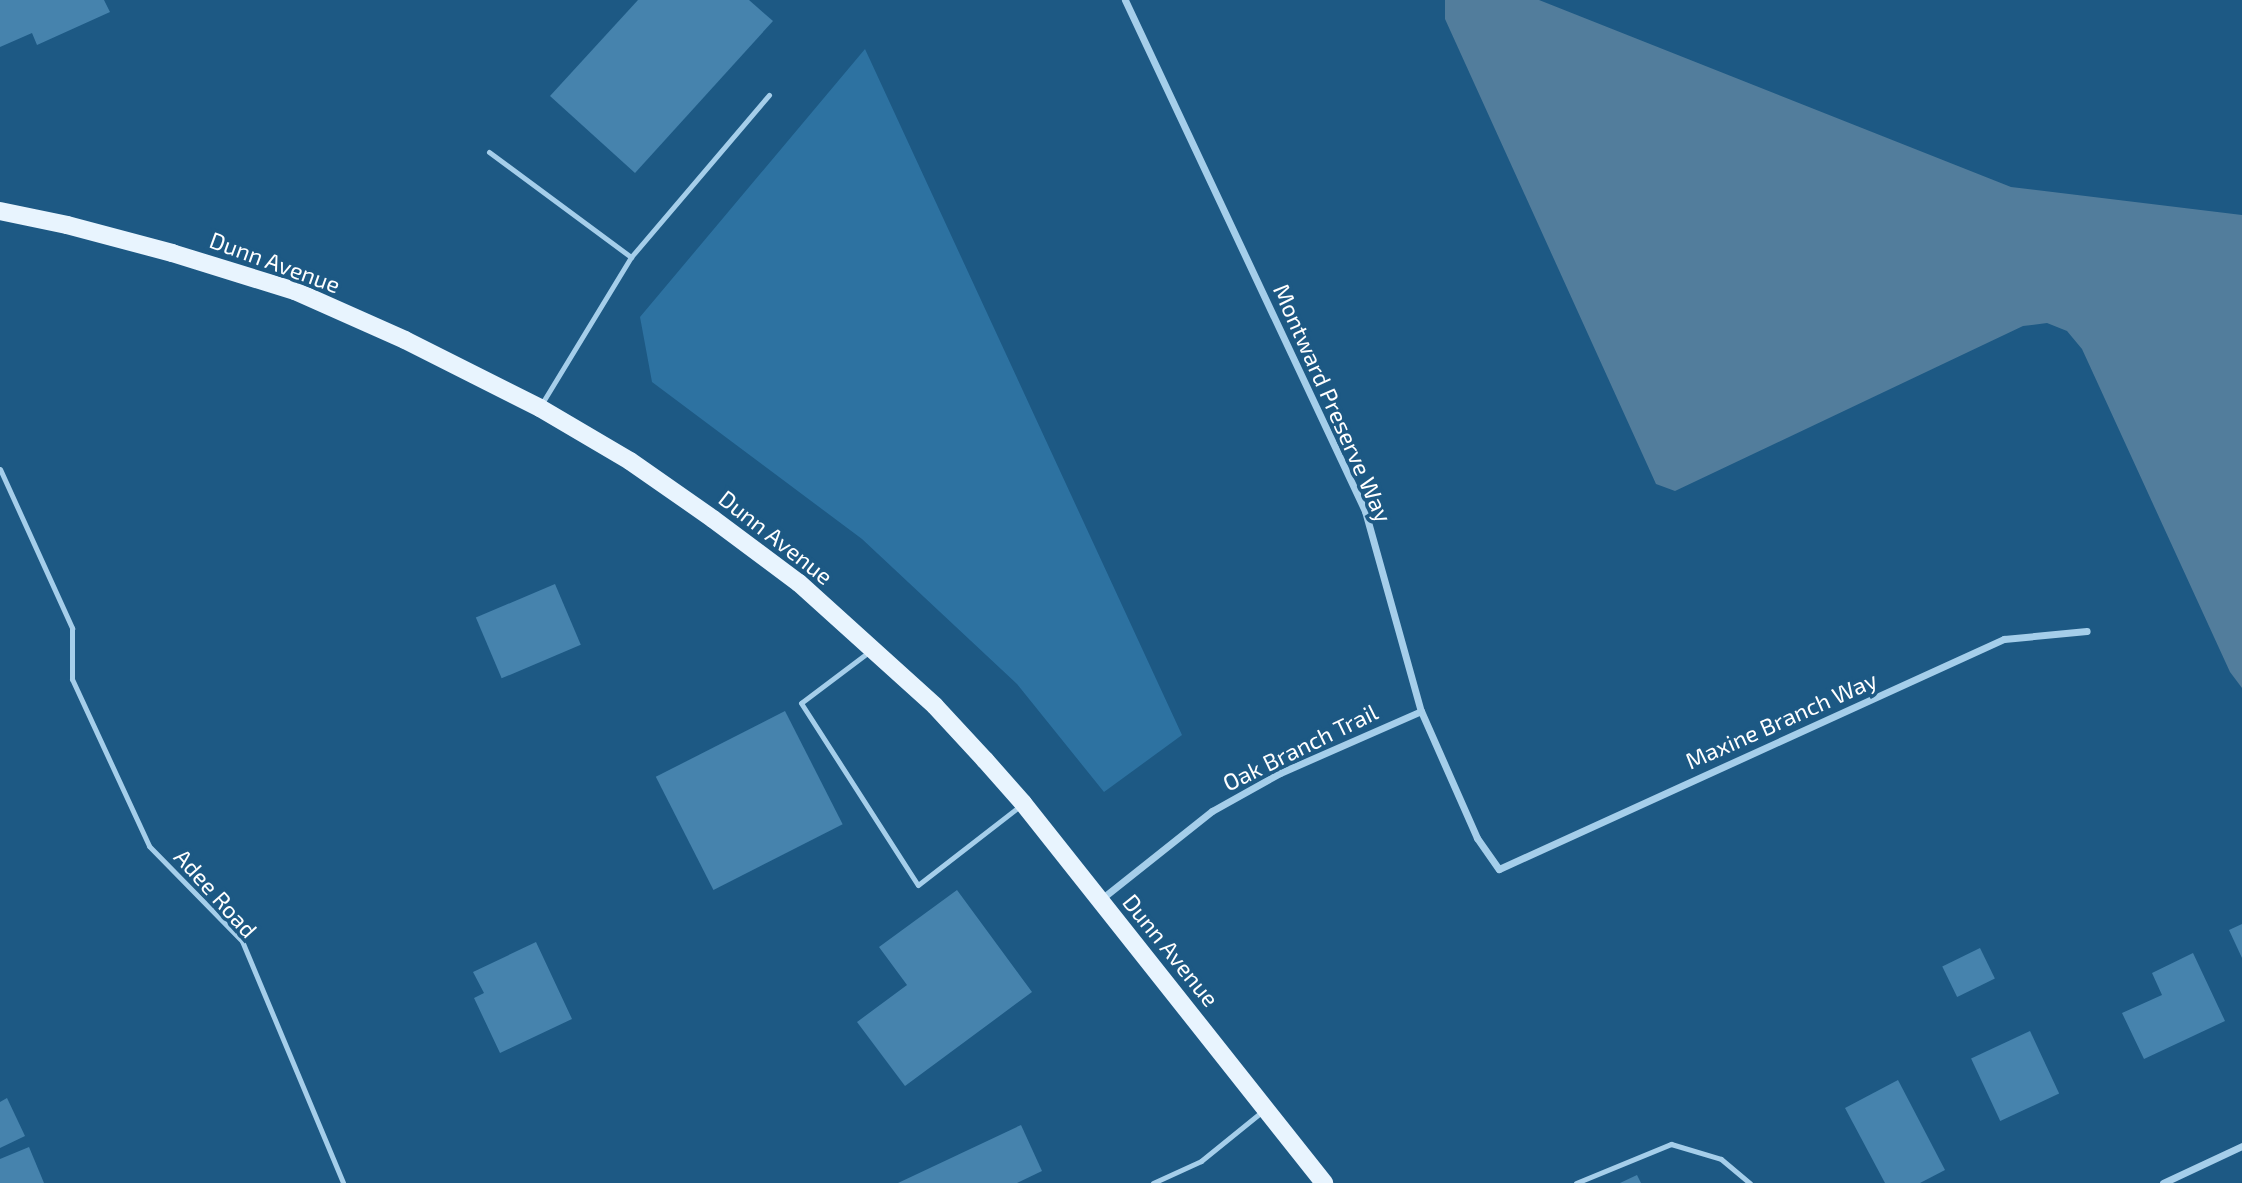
<!DOCTYPE html>
<html>
<head>
<meta charset="utf-8">
<style>
  body { margin:0 }
  #map { position:relative; width:2242px; height:1183px; overflow:hidden; background:#1d5984; font-family:"Exo 2",sans-serif }
  div>[style] { position:absolute }
  [style*='--x'] { left:calc(var(--x)*1px); top:calc(var(--y)*1px); width:calc(var(--w)*1px); rotate:calc(var(--a)*1deg) }
  .green>* { inset:0; background:#2d72a1 }
  .water>* { inset:0; background:#527d9c }
  .building>* { inset:0; background:#4683ad; transform-origin:0 0 }
  .service>* { height:5px; margin:-2.5px; padding:0 2.5px; transform-origin:2.5px; border-radius:2.5px; background:#a5ceea }
  .minor>* { height:7px; margin:-3.5px; padding:0 3.5px; transform-origin:3.5px; border-radius:3.5px; background:#a5ceea }
  .primary>* { height:18px; margin:-9px; padding:0 9px; transform-origin:9px; border-radius:9px; background:#e8f4fe }
  span { translate:-50% -50%; white-space:nowrap; text-align:center; line-height:1.15; -webkit-text-stroke:7px #1d5984; paint-order:stroke }
  .street-label { font-size:23px; color:#fff }
</style>
</head>
<body>
<div id="map">
  <div class="green">
    <div style="clip-path:polygon(865px 49px,1182px 735px,1104px 792px,1017px 684px,862px 539px,652px 382px,640px 317px)"></div>
  </div>
  <div class="water">
    <div style="clip-path:polygon(1445px 0,1539px 0,2011px 187px,2242px 215px,2242px 688px,2230px 672px,2082px 349px,2067px 331px,2047px 323px,2023px 326px,1675px 491px,1656px 484px,1445px 19px)"></div>
  </div>
  <div class="building">
    <div style="clip-path:polygon(0 0,104px 0,110px 12px,37px 45px,32px 33px,0 47px)"></div>
    <div style="clip-path:polygon(638px 0,749px 0,773px 21px,635px 173px,550px 96px)"></div>
    <div style="left:555px;top:584px;width:66px;height:86px;rotate:67deg"></div>
    <div style="left:785px;top:711px;width:127px;height:145px;rotate:63deg"></div>
    <div style="clip-path:polygon(957px 890px,1032px 992px,905px 1086px,857px 1022px,907px 985px,879px 947px)"></div>
    <div style="clip-path:polygon(2242px 924px,2242px 958px,2229px 930px)"></div>
    <div style="clip-path:polygon(536px 942px,572px 1019px,500px 1053px,474px 998px,484px 993px,473px 972px)"></div>
    <div style="left:1980px;top:948px;width:34px;height:42px;rotate:64deg"></div>
    <div style="clip-path:polygon(2193px 953px,2225px 1021px,2144px 1059px,2122px 1013px,2162px 995px,2152px 973px)"></div>
    <div style="left:2030px;top:1031px;width:69px;height:65px;rotate:65deg"></div>
    <div style="clip-path:polygon(1898px 1080px,1945px 1170px,1920px 1183px,1885px 1183px,1845px 1108px)"></div>
    <div style="clip-path:polygon(7px 1098px,25px 1136px,0 1148px,0 1102px)"></div>
    <div style="clip-path:polygon(1021px 1125px,1042px 1171px,1017px 1183px,898px 1183px)"></div>
    <div style="clip-path:polygon(29px 1147px,44px 1183px,0 1183px,0 1159px)"></div>
    <div style="clip-path:polygon(1637px 1175px,1641px 1183px,1620px 1183px)"></div>
  </div>
  <div class="service">
    <div style="--x:489;--y:152;--w:177;--a:36.5"></div>
    <div style="--x:541;--y:405;--w:173;--a:-58.7"></div>
    <div style="--x:631;--y:257;--w:213;--a:-49.6"></div>
    <div style="--x:0;--y:469;--w:175;--a:65.6"></div>
    <div style="--x:72;--y:628;--w:51;--a:90"></div>
    <div style="--x:72;--y:679;--w:184;--a:65.2"></div>
    <div style="--x:149;--y:846;--w:133;--a:45.6"></div>
    <div style="--x:242;--y:941;--w:262;--a:67.3"></div>
    <div style="--x:870;--y:651;--w:86;--a:143"></div>
    <div style="--x:801;--y:703;--w:216;--a:57.3"></div>
    <div style="--x:918;--y:885;--w:129;--a:-37.8"></div>
    <div style="--x:1153;--y:1183;--w:53;--a:-24.6"></div>
    <div style="--x:1201;--y:1161;--w:81;--a:-39"></div>
    <div style="--x:1576;--y:1183;--w:103;--a:-22.3"></div>
    <div style="--x:1671;--y:1144;--w:52;--a:16.7"></div>
    <div style="--x:1721;--y:1159;--w:38;--a:40"></div>
  </div>
  <div class="minor">
    <div style="--x:1125;--y:0;--w:565;--a:64.84"></div>
    <div style="--x:1365;--y:511;--w:208;--a:74.4"></div>
    <div style="--x:1421;--y:711;--w:139;--a:66.2"></div>
    <div style="--x:1477;--y:838;--w:38;--a:55"></div>
    <div style="--x:1499;--y:869;--w:555;--a:-24.49"></div>
    <div style="--x:2004;--y:639;--w:83;--a:-5.5"></div>
    <div style="--x:1100;--y:900;--w:143;--a:-38.5"></div>
    <div style="--x:1212;--y:811;--w:78;--a:-29.2"></div>
    <div style="--x:1280;--y:773;--w:154;--a:-23.7"></div>
    <div style="--x:2163;--y:1183;--w:87;--a:-25.1"></div>
  </div>
  <div class="primary">
    <div style="--x:0;--y:211;--w:68;--a:11.8"></div>
    <div style="--x:67;--y:225;--w:109;--a:14.9"></div>
    <div style="--x:172;--y:253;--w:129;--a:17.2"></div>
    <div style="--x:295;--y:291;--w:120;--a:24"></div>
    <div style="--x:405;--y:340;--w:151;--a:26.7"></div>
    <div style="--x:540;--y:408;--w:104;--a:30.5"></div>
    <div style="--x:630;--y:461;--w:101;--a:34.9"></div>
    <div style="--x:713;--y:519;--w:107;--a:36.7"></div>
    <div style="--x:799;--y:583;--w:183;--a:42.1"></div>
    <div style="--x:935;--y:706;--w:74;--a:47.2"></div>
    <div style="--x:985;--y:760;--w:57;--a:48.5"></div>
    <div style="--x:1023;--y:803;--w:485;--a:51.6"></div>
  </div>
  <div class="street-label">
    <span style="left:275px;top:262px;rotate:20deg">Dunn Avenue</span>
    <span style="left:1333px;top:403px;rotate:66deg">Montward Preserve Way</span>
    <span style="left:776px;top:537px;rotate:38deg">Dunn Avenue</span>
    <span style="left:1781px;top:720px;rotate:-24deg">Maxine Branch Way</span>
    <span style="left:1300px;top:747px;rotate:-26deg">Oak Branch Trail</span>
    <span style="left:216px;top:893px;rotate:48deg">Adee Road</span>
    <span style="left:1171px;top:950px;rotate:51deg">Dunn Avenue</span>
  </div>
</div>
</body>
</html>
